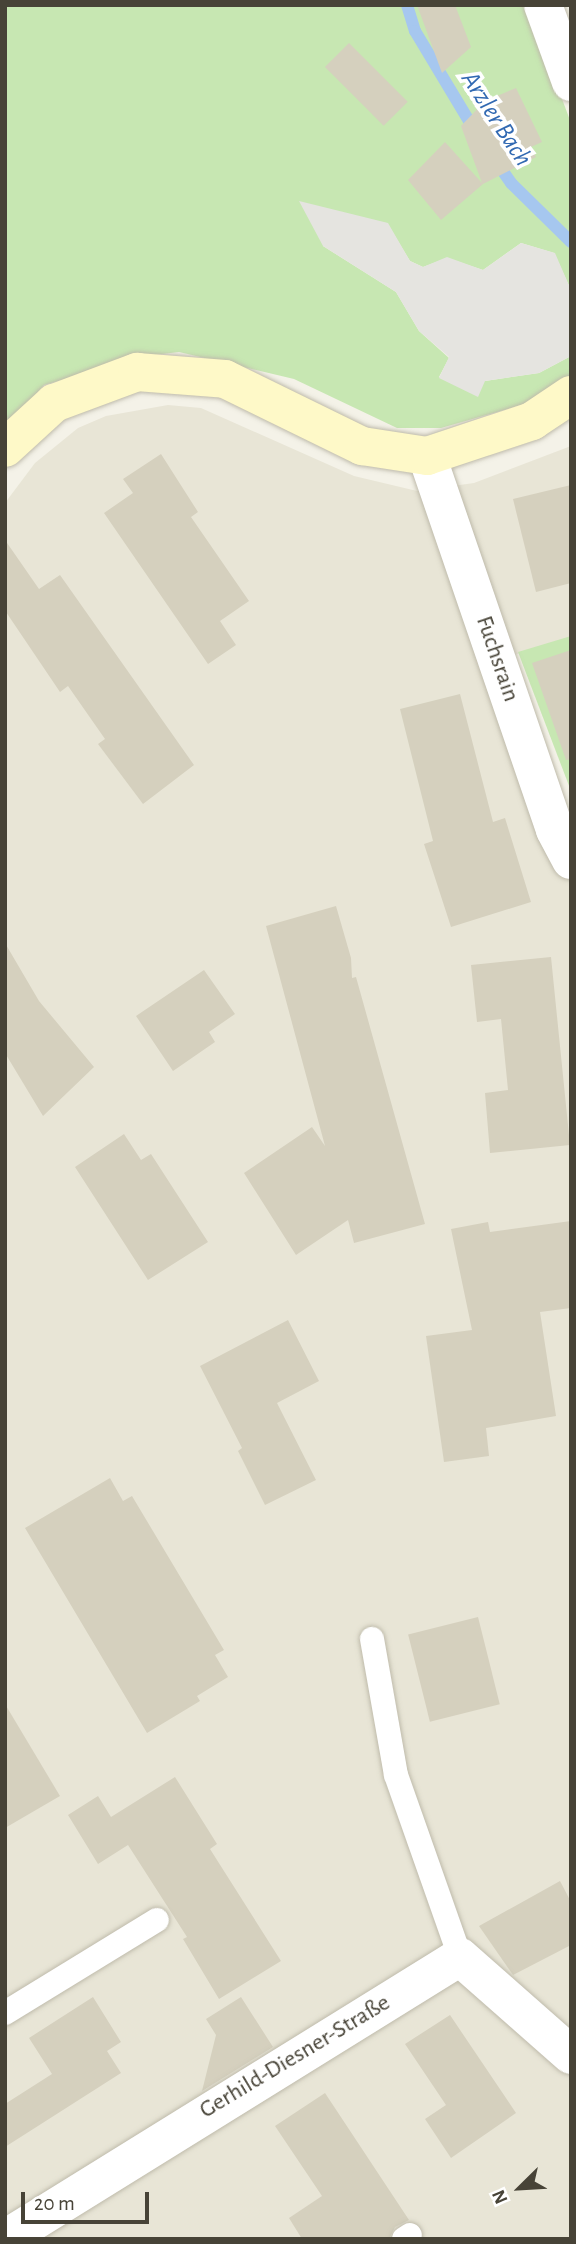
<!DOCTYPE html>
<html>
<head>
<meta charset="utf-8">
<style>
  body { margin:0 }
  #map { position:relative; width:576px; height:2244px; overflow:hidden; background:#f4f2e8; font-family:"Alegreya Sans",sans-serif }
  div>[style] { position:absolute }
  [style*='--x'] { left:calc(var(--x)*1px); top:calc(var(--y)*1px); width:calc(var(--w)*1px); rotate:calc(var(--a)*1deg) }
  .residential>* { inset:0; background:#e8e5d6 }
  .green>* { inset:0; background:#c7e7b2 }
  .parking>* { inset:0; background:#e5e4e0 }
  .stream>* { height:12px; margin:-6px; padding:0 6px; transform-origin:6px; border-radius:6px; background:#a6c7ef }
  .building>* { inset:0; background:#d5d0be; transform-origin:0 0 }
  .roads { filter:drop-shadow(0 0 2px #bfbbab) drop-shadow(0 0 2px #bfbbab) }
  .lane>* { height:24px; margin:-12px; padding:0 12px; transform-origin:12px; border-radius:12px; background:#fff }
  .street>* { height:38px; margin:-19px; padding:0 19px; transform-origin:19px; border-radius:19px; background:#fff }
  .secondary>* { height:38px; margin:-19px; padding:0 19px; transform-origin:19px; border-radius:19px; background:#fef9c8 }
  span { translate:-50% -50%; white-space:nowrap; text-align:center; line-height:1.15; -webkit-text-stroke:7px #fff; paint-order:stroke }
  .street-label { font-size:24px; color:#474337 }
  .water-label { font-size:26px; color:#3169b2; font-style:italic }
  .frame { position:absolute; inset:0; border:7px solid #474337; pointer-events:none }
  .north { position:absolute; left:485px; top:2153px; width:70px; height:70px; -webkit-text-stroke:5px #fff; paint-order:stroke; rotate:246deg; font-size:19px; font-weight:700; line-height:28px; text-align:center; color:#474337 }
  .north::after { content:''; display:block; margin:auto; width:24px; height:32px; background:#474337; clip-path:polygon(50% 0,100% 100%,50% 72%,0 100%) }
  .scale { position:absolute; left:21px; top:2192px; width:128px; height:32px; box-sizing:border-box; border:4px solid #474337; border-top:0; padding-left:9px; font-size:21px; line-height:24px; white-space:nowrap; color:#474337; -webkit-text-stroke:5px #fff; paint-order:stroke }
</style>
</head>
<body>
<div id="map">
  <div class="residential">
    <div style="clip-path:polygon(168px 405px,201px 408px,354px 476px,417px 491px,474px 483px,571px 446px,571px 638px,490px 662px,571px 875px,571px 2239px,5px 2239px,5px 503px,35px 463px,78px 428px,106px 416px)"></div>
  </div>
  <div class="green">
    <div style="clip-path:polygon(5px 5px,527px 5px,571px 123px,571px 290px,554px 253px,521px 243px,483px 270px,447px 258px,423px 267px,410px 261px,387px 223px,323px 246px,396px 292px,419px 331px,449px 358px,439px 377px,485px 381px,539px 373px,571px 356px,571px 381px,542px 399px,441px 428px,397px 428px,294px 379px,179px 352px,145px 356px,44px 385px,5px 429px)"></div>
    <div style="clip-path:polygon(571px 636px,571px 791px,518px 652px)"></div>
  </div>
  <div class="parking">
    <div style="clip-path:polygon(299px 201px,388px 223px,410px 261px,423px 267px,447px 257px,483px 270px,521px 243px,555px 253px,571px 290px,571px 356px,539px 373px,485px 381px,478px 397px,439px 378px,449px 357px,419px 331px,396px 292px,323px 246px)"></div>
  </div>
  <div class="stream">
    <div style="--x:407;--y:5;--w:27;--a:73"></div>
    <div style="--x:415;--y:31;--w:117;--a:59"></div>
    <div style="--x:495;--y:160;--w:28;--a:55"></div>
    <div style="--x:511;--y:183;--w:84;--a:44.5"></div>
  </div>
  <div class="building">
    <div style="clip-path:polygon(417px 5px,455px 5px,471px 47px,442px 73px)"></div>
    <div style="left:349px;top:43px;width:83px;height:34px;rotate:45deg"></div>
    <div style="clip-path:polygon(516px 88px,542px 142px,531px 147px,536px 157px,483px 184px,441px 220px,408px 180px,445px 142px,482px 183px,461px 126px,485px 101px)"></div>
    <div style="clip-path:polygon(161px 454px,198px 512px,191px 517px,249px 601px,220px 621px,236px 645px,208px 664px,104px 513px,133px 493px,123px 479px)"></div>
    <div style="clip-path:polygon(571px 485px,571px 583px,536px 592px,513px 499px)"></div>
    <div style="clip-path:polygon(5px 540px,39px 589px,60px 575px,194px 765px,143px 804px,98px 744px,105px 739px,68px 686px,60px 692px,6px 612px)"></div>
    <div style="clip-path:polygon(571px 650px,571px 759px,566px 760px,532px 663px)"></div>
    <div style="clip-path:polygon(460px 694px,493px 822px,505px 818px,531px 902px,451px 927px,424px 844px,433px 841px,400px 709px)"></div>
    <div style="clip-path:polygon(336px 906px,351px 958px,352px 978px,356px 977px,425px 1224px,354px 1243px,348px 1220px,296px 1255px,244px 1173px,312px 1127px,325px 1146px,266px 926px)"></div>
    <div style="clip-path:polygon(5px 943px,39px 1001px,94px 1067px,43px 1116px,5px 1053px)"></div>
    <div style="clip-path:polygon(551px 957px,570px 1145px,490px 1153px,485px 1093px,508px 1090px,501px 1019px,477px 1022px,471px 965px)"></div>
    <div style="clip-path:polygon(204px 970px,235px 1014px,209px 1032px,215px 1042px,173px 1071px,136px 1016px)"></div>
    <div style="clip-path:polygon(124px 1134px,141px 1160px,151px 1154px,208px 1242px,148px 1280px,75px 1167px)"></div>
    <div style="clip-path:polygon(571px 1221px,571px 1308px,540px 1312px,556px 1416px,486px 1428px,489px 1456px,444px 1462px,426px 1336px,472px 1330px,451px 1229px,488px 1222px,490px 1232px)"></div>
    <div style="clip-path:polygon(288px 1320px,319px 1381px,277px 1403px,316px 1480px,265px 1505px,238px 1451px,242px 1448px,200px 1366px)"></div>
    <div style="clip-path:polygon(110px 1478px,123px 1501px,132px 1496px,224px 1650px,215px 1655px,228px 1677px,197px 1696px,200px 1701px,147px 1733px,25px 1528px)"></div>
    <div style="left:478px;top:1617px;width:90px;height:72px;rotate:76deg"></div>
    <div style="clip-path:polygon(5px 1704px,60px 1796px,5px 1828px)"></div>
    <div style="clip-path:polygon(175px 1777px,217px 1844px,210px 1849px,281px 1961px,219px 1999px,183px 1939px,187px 1937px,128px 1845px,98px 1864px,68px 1815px,98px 1796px,111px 1817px)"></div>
    <div style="clip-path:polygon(560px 1881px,571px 1902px,571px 1945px,513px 1975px,479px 1926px)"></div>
    <div style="clip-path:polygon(93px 1997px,121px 2042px,107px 2051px,121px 2073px,5px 2147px,5px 2104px,52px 2074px,29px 2038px)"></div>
    <div style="clip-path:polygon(241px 1997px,273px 2047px,202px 2091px,216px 2035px,206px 2019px)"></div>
    <div style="clip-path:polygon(450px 2015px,516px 2113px,451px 2158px,425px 2119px,446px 2105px,405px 2044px)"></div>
    <div style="clip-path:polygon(325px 2093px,409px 2220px,395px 2227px,389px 2239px,302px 2239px,289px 2218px,322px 2196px,275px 2126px)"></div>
  </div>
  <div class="roads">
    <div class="lane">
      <div style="--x:372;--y:1639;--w:138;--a:80"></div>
      <div style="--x:396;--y:1775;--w:193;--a:70.6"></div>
      <div style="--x:5;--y:2013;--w:178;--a:-31.5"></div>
      <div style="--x:404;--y:2239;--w:7;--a:-34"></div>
    </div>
    <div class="street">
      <div style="--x:543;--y:5;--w:82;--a:70"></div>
      <div style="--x:427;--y:456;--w:395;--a:71.1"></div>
      <div style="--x:555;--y:830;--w:34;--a:62"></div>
      <div style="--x:5;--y:2239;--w:535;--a:-31.79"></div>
      <div style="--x:460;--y:1957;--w:148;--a:41.4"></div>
    </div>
    <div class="secondary">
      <div style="--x:5;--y:448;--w:67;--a:-42.6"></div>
      <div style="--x:54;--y:403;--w:89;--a:-20.5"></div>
      <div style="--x:137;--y:372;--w:88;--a:4.5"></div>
      <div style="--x:225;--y:379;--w:153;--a:26.1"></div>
      <div style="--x:362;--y:446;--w:66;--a:8.7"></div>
      <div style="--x:427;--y:456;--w:111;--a:-18.4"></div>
      <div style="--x:532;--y:421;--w:47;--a:-33.7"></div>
    </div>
  </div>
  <div class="street-label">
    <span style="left:497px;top:659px;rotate:71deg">Fuchsrain</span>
    <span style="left:295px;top:2057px;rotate:-31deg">Gerhild-Diesner-Straße</span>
  </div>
  <div class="water-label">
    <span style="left:496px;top:119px;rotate:57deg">Arzler Bach</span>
  </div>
  <div class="frame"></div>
  <div class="north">N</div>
  <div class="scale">20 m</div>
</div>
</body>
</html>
